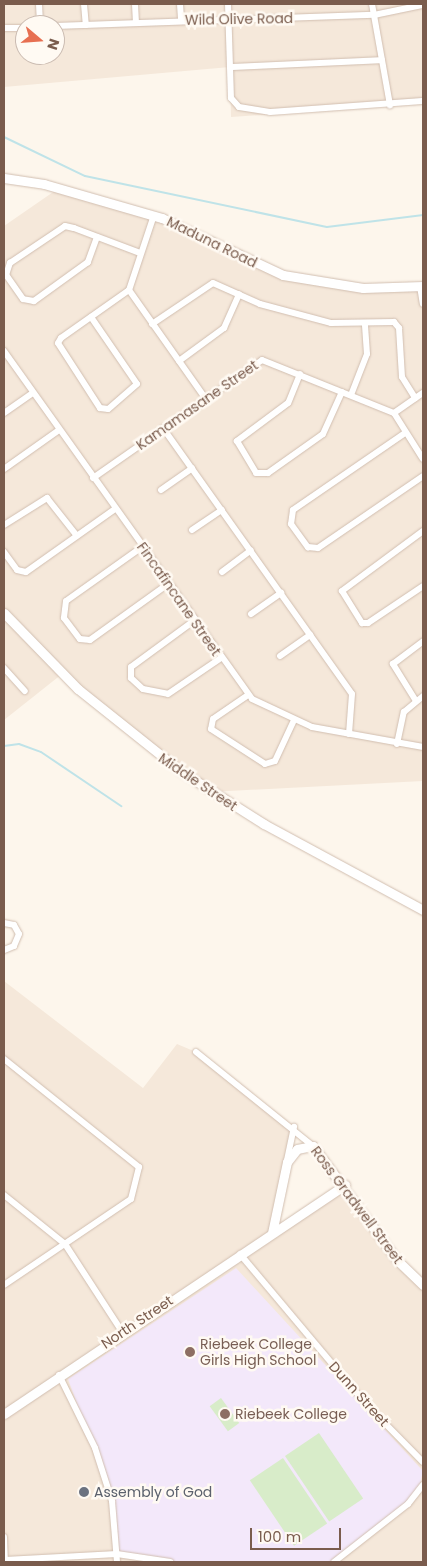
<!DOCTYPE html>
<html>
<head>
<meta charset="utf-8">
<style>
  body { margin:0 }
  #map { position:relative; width:427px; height:1566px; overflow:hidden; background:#fdf6ec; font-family:Poppins,sans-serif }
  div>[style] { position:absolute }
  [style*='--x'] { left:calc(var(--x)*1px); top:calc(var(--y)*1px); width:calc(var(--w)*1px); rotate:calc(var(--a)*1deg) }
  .residential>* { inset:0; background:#f5e8da }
  .education>* { inset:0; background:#f3e8fa }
  .green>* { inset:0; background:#d8ecc9; transform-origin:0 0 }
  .stream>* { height:2px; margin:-1px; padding:0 1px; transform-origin:1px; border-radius:1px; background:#bfe3e8 }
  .roads { filter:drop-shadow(0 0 1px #d1beb0) drop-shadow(0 0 1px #d1beb0) }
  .street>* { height:6px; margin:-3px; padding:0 3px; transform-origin:3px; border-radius:3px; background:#fff }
  .secondary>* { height:9px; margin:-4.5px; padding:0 4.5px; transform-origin:4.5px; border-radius:4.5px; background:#fff }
  .dots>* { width:14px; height:14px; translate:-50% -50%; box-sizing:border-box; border:2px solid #fffaf3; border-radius:50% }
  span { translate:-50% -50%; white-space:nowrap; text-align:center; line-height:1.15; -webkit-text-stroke:5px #fffaf3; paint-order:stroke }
  .street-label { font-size:14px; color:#7a5c4d }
  .education-label { font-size:14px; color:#785e54 }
  .left { translate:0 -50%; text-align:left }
  .worship-label { font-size:14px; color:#5b616d }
  .frame { position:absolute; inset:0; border:5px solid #7a5c4d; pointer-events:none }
  .north { position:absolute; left:15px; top:15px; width:50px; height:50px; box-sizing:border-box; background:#fffaf3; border:1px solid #cabbb1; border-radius:50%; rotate:108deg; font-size:14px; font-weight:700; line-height:20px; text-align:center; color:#7a5c4d }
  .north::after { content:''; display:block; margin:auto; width:18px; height:22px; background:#e76f51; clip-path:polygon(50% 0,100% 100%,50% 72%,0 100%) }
  .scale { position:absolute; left:250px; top:1528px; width:91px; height:22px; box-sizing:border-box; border:2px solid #7a5c4d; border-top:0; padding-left:6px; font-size:15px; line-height:18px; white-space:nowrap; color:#7a5c4d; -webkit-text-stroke:4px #fffaf3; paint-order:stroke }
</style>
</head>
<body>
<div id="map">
  <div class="residential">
    <div style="clip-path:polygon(evenodd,4px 4px,423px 4px,423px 104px,231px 117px,230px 67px,4px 87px,4px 4px,25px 25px,55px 25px,55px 55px,25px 55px,25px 25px)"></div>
    <div style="clip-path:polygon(59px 188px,154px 215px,229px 252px,319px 283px,423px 286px,423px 781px,210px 792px,62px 674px,4px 720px,4px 226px)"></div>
    <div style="clip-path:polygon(4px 981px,143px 1088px,177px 1044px,196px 1052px,294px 1127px,273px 1232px,345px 1185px,380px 1237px,423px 1285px,423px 1562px,4px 1562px)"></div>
  </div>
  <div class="education">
    <div style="clip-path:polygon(236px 1268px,423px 1471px,418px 1492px,405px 1505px,333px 1562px,172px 1562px,119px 1554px,113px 1504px,68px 1379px)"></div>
  </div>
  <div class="green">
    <div style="left:221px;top:1398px;width:31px;height:14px;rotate:54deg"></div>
    <div style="left:319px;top:1433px;width:79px;height:41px;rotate:56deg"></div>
    <div style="left:283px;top:1458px;width:79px;height:40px;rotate:56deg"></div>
  </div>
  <div class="stream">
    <div style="--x:4;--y:137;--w:90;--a:25.7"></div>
    <div style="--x:85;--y:176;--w:247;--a:11.9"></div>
    <div style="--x:327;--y:227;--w:97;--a:-7.1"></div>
    <div style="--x:4;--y:746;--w:15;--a:-8"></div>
    <div style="--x:19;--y:744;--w:23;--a:20"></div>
    <div style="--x:41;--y:752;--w:97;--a:34"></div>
  </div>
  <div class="roads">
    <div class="street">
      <div style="--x:39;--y:4;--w:21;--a:87"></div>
      <div style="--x:84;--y:4;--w:21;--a:85"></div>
      <div style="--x:135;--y:4;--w:19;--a:87"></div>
      <div style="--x:180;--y:4;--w:16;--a:86"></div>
      <div style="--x:228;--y:4;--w:94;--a:88.2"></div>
      <div style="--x:231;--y:98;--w:12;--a:48"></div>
      <div style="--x:239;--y:107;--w:31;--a:9"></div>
      <div style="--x:270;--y:112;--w:153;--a:-4.1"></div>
      <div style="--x:372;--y:4;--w:103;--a:79.9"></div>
      <div style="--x:55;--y:26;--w:319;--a:-2"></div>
      <div style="--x:374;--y:15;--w:49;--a:-11.8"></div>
      <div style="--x:4;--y:28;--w:21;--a:0"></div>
      <div style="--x:230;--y:67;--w:152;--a:-2.6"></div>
      <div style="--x:154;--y:215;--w:79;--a:108.4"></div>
      <div style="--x:129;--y:290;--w:133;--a:54.8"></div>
      <div style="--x:97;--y:237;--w:27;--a:110"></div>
      <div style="--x:88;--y:262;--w:67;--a:144.2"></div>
      <div style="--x:34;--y:301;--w:11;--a:-170"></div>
      <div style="--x:23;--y:299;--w:29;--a:-125"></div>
      <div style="--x:6;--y:275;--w:13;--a:-72"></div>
      <div style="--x:10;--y:263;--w:66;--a:-33.9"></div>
      <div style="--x:65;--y:226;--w:9;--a:13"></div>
      <div style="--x:74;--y:228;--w:71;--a:20.7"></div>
      <div style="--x:420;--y:286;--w:18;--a:81"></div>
      <div style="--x:91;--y:317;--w:81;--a:55.5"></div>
      <div style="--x:137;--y:384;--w:38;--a:139"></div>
      <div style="--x:108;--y:409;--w:8;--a:-173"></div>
      <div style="--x:100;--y:408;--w:77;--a:-122.9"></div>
      <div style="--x:58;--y:343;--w:6;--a:-59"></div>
      <div style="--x:61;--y:338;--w:83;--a:-35.2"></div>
      <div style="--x:152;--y:324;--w:73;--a:-33.9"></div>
      <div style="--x:213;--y:283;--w:51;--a:24.1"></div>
      <div style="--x:260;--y:304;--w:73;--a:15"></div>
      <div style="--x:331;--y:323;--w:63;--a:-0.9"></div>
      <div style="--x:394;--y:322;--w:8;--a:50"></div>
      <div style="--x:399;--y:328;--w:49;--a:86.5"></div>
      <div style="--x:402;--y:377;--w:25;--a:58"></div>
      <div style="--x:4;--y:351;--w:427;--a:54.5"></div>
      <div style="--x:252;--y:699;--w:66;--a:25"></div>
      <div style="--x:312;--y:727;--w:113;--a:10.2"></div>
      <div style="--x:179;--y:361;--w:56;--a:-36.3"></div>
      <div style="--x:224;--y:328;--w:37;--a:-66"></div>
      <div style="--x:300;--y:374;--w:31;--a:112"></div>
      <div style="--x:288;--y:403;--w:64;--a:143.3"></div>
      <div style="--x:237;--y:441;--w:37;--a:59"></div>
      <div style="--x:256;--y:473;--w:12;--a:0"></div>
      <div style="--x:268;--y:473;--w:67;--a:-35.3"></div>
      <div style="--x:323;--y:434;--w:46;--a:-65.7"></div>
      <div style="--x:351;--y:395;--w:44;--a:-68.7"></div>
      <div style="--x:367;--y:354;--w:30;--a:-94"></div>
      <div style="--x:4;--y:413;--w:35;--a:-35"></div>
      <div style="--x:394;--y:413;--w:35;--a:-35"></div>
      <div style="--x:163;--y:428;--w:326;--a:54.6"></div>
      <div style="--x:352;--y:694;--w:40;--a:94.3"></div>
      <div style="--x:405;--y:433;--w:136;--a:145.5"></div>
      <div style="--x:293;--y:510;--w:14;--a:98"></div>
      <div style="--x:291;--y:524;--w:29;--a:54"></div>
      <div style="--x:308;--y:547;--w:10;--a:6"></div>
      <div style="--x:318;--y:548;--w:127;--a:-34.4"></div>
      <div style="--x:4;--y:469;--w:67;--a:-35.3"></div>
      <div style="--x:93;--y:478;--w:206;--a:-34.9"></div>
      <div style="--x:262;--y:360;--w:142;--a:21.9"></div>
      <div style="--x:394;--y:413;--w:54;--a:57.8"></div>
      <div style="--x:161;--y:490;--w:38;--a:-35"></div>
      <div style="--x:4;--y:525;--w:51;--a:-32.1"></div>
      <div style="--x:47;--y:498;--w:48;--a:51.7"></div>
      <div style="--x:192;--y:530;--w:36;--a:-34"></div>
      <div style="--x:423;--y:531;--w:101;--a:143.5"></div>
      <div style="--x:342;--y:591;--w:38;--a:58"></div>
      <div style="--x:362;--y:623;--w:6;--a:0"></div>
      <div style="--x:368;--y:623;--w:66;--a:-33.9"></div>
      <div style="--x:142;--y:547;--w:93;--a:144.6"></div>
      <div style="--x:66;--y:601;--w:17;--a:97"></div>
      <div style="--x:64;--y:618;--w:26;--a:53"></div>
      <div style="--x:80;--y:639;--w:10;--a:6"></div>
      <div style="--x:90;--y:640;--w:96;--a:-35.7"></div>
      <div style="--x:4;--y:552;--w:22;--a:54"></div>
      <div style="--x:17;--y:570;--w:9;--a:13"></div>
      <div style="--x:26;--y:572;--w:109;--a:-35.3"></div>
      <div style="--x:222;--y:572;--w:36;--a:-37"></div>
      <div style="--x:251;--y:614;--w:37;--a:-35"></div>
      <div style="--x:195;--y:620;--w:79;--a:143.7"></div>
      <div style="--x:131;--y:667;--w:11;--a:90"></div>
      <div style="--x:131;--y:678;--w:16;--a:43"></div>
      <div style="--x:143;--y:689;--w:25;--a:11"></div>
      <div style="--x:168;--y:694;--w:64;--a:-34.2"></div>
      <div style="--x:280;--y:656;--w:37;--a:-35"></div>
      <div style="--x:4;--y:668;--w:31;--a:48"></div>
      <div style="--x:248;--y:695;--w:42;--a:145.6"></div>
      <div style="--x:213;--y:719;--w:10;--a:101"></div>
      <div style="--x:211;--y:729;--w:64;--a:32.9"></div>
      <div style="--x:265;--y:764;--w:10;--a:-17"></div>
      <div style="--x:275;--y:761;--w:45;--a:-65.1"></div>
      <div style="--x:416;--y:701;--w:44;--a:-121.9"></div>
      <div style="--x:393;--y:664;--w:38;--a:-37"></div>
      <div style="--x:397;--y:744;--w:33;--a:-78"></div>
      <div style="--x:404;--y:712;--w:25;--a:-40"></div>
      <div style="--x:4;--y:923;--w:10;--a:11"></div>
      <div style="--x:14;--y:925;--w:10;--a:61"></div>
      <div style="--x:19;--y:934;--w:13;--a:113"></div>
      <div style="--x:14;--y:946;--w:11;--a:158"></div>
      <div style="--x:196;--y:1052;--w:150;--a:38.8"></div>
      <div style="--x:4;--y:1059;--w:173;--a:38.7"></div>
      <div style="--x:139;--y:1167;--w:33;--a:104"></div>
      <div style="--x:131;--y:1199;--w:153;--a:145.9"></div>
      <div style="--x:287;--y:1160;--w:34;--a:-78"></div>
      <div style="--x:4;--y:1195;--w:78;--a:38.8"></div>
      <div style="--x:65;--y:1244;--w:106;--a:56.9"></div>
      <div style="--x:240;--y:1254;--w:196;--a:50"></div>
      <div style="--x:366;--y:1404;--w:81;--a:45.5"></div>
      <div style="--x:59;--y:1375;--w:81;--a:63.7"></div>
      <div style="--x:95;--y:1448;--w:56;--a:72.2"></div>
      <div style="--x:112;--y:1501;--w:61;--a:85.3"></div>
      <div style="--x:4;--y:1537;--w:25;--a:88"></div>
      <div style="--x:5;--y:1560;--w:112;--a:-3.1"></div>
      <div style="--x:117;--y:1554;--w:54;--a:8.6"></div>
      <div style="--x:334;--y:1562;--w:94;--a:-38.1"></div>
      <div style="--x:408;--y:1504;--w:24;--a:-52"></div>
    </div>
    <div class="secondary">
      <div style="--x:4;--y:178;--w:40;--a:8.5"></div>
      <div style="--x:44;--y:184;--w:123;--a:16.1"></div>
      <div style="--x:162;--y:218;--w:134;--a:25.2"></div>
      <div style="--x:283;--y:275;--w:81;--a:9.2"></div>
      <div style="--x:363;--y:288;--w:60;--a:-1.9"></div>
      <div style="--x:4;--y:613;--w:106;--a:45.8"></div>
      <div style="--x:78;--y:689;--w:133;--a:38.6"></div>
      <div style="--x:182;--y:772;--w:97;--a:32.4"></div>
      <div style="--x:264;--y:824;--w:181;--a:28.4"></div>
      <div style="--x:272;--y:1233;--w:73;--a:-78.1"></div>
      <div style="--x:287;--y:1162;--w:16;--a:-52"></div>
      <div style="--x:297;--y:1149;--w:16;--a:-11"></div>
      <div style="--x:313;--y:1146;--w:142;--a:53.6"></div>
      <div style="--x:397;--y:1260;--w:36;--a:44"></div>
      <div style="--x:4;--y:1414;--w:411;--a:-33.9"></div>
    </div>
  </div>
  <div class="dots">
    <div style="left:190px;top:1352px;background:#8d6e63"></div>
    <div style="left:225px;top:1414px;background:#8d6e63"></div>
    <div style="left:84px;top:1492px;background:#6b7280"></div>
  </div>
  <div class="street-label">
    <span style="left:239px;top:19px;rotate:-1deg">Wild Olive Road</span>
    <span style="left:212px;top:242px;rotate:26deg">Maduna Road</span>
    <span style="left:197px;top:405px;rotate:-35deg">Kamamasane Street</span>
    <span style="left:179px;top:599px;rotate:55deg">Fincafincane Street</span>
    <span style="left:198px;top:782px;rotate:34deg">Middle Street</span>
    <span style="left:357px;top:1205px;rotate:53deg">Ross Gradwell Street</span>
    <span style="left:137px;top:1322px;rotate:-34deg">North Street</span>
    <span style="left:359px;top:1394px;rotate:48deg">Dunn Street</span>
  </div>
  <div class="education-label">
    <span class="left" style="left:200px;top:1352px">Riebeek College<br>Girls High School</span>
    <span class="left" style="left:235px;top:1414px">Riebeek College</span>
  </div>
  <div class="worship-label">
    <span class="left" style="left:94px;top:1492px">Assembly of God</span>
  </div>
  <div class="frame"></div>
  <div class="north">N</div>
  <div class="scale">100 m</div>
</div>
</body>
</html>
